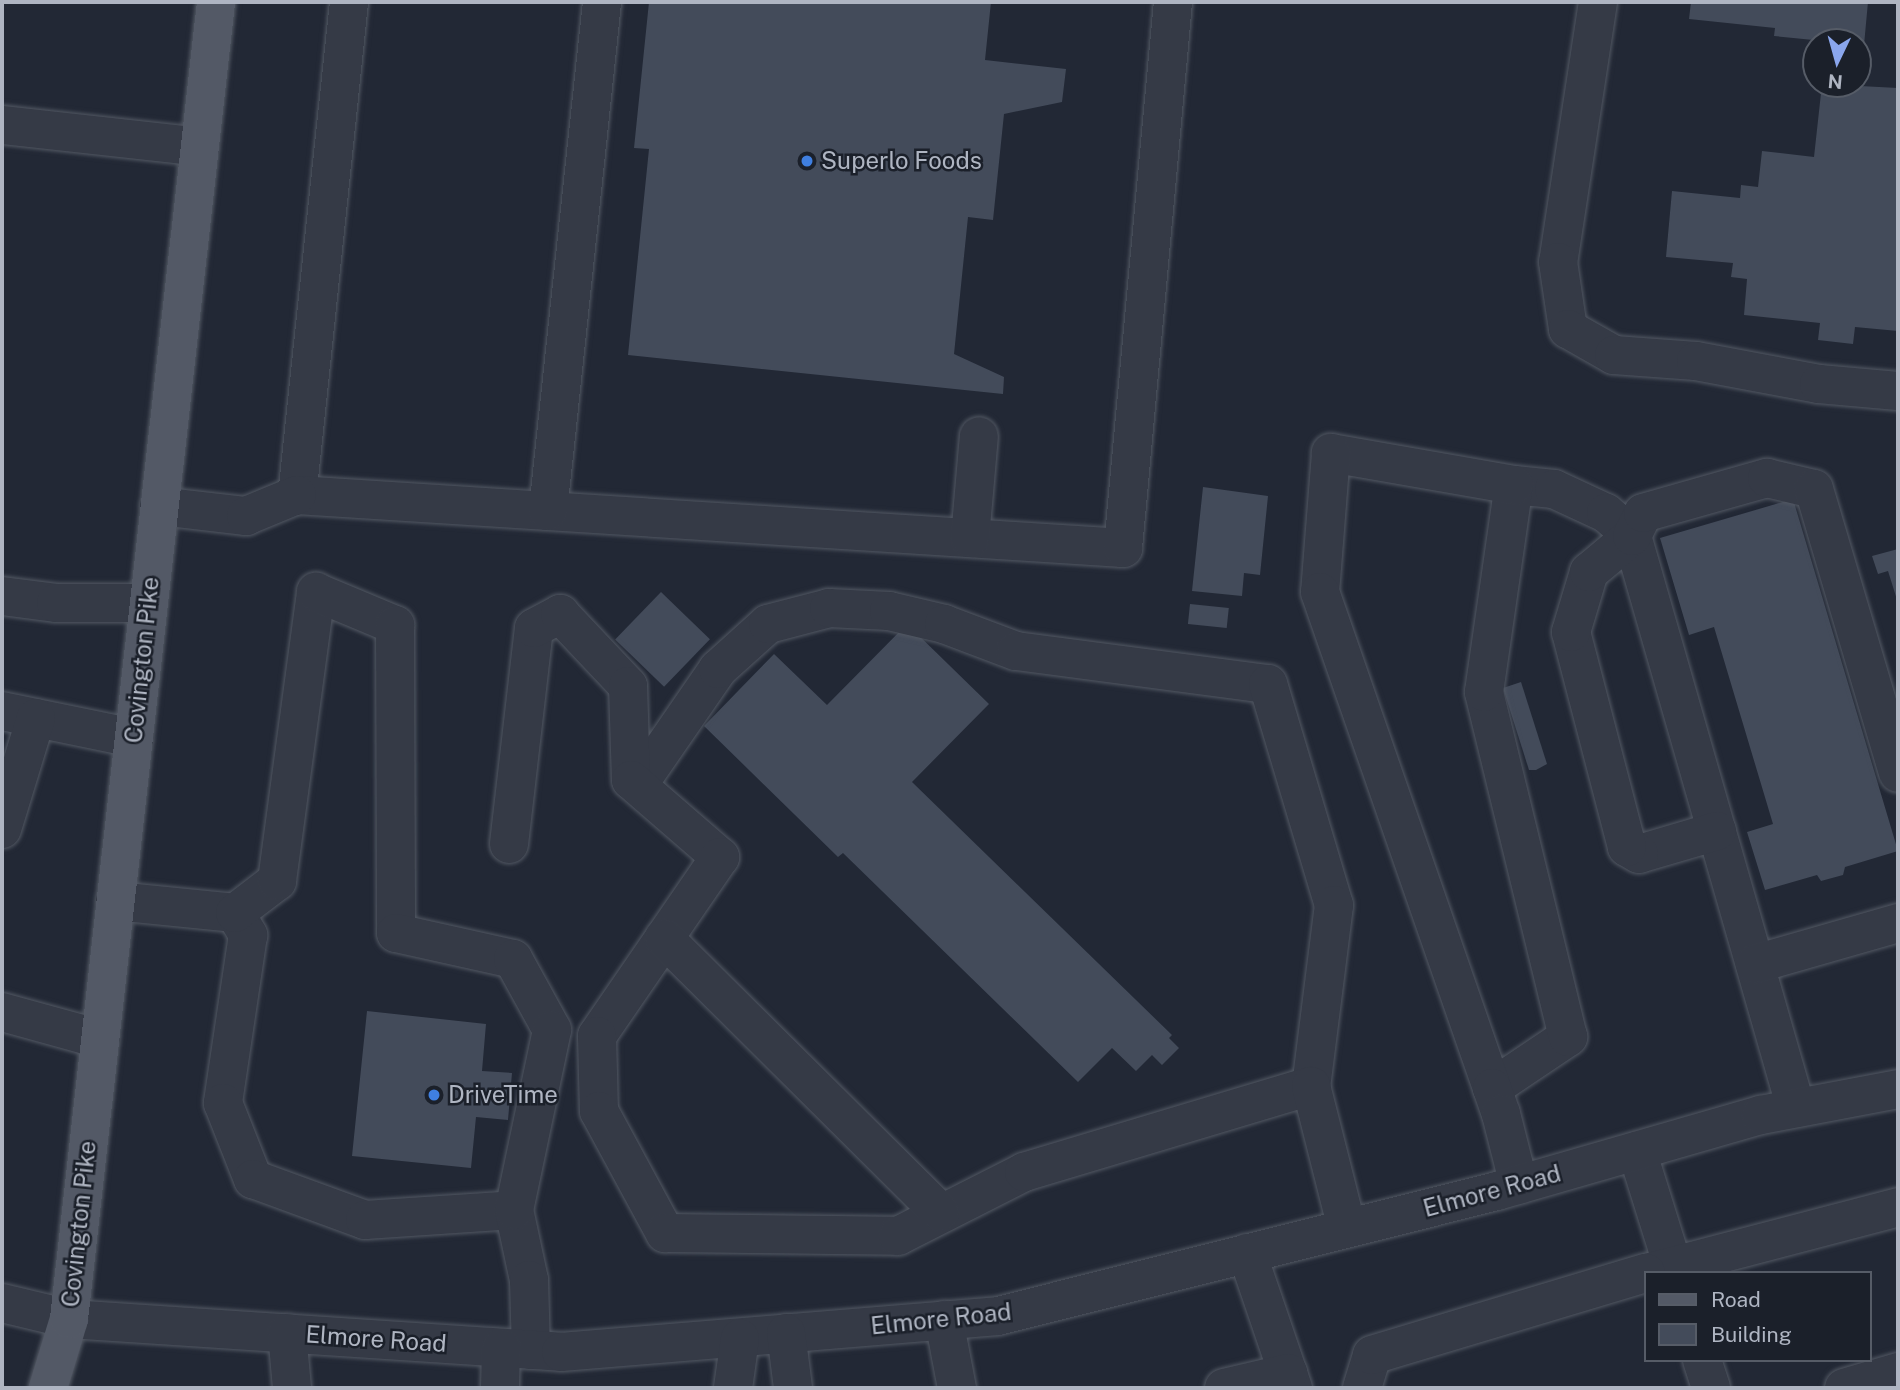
<!DOCTYPE html>
<html>
<head>
<meta charset="utf-8">
<style>
  body { margin:0 }
  #map { position:relative; width:1900px; height:1390px; overflow:hidden; background:#222835; font-family:"Public Sans",sans-serif }
  div>[style] { position:absolute }
  [style*='--x'] { left:calc(var(--x)*1px); top:calc(var(--y)*1px); width:calc(var(--w)*1px); rotate:calc(var(--a)*1deg) }
  .building>* { inset:0; background:#434b5a; transform-origin:0 0 }
  .roads { filter:drop-shadow(0 0 2px #525863) drop-shadow(0 0 2px #525863) }
  .minor>* { height:38px; margin:-19px; padding:0 19px; transform-origin:19px; border-radius:19px; background:#353a46 }
  .major>* { height:38px; margin:-19px; padding:0 19px; transform-origin:19px; border-radius:19px; background:#535966 }
  .dots>* { width:19px; height:19px; translate:-50% -50%; box-sizing:border-box; border:4px solid #1b202a; border-radius:50% }
  span { translate:-50% -50%; white-space:nowrap; text-align:center; line-height:1.15; -webkit-text-stroke:5px #1b202a; paint-order:stroke }
  .poi-label { font-size:24px; color:#afb5c2 }
  .left { translate:0 -50%; text-align:left }
  .street-label { font-size:24px; color:#afb5c2 }
  .frame { position:absolute; inset:0; border:4px solid #afb5c2; pointer-events:none }
  .legend { position:absolute; left:1644px; top:1271px; width:228px; height:91px; box-sizing:border-box; background:#1b202a; border:2px solid #565c67; margin:0; padding:9px 12px; list-style:none; font-size:21px; color:#afb5c2 }
  .legend li { display:flex; align-items:center; gap:14px; height:35px }
  .legend b { width:35px; border:2px solid #565c67 }
  .north { position:absolute; left:1802px; top:28px; width:70px; height:70px; box-sizing:border-box; background:#1b202a; border:2px solid #565c67; border-radius:50%; rotate:185deg; font-size:19px; font-weight:700; line-height:28px; text-align:center; color:#afb5c2 }
  .north::after { content:''; display:block; margin:auto; width:24px; height:32px; background:#8aa6ed; clip-path:polygon(50% 0,100% 100%,50% 72%,0 100%) }
</style>
</head>
<body>
<div id="map">
  <div class="building">
    <div style="clip-path:polygon(649px 2px,991px 2px,985px 60px,1066px 69px,1062px 102px,1004px 114px,993px 220px,968px 217px,954px 354px,1004px 377px,1003px 394px,628px 355px,649px 149px,634px 148px)"></div>
    <div style="clip-path:polygon(1691px 2px,1868px 2px,1864px 45px,1774px 36px,1775px 28px,1689px 19px)"></div>
    <div style="clip-path:polygon(1822px 84px,1898px 88px,1898px 331px,1855px 327px,1853px 344px,1818px 340px,1820px 323px,1744px 315px,1747px 279px,1731px 277px,1733px 263px,1666px 257px,1672px 191px,1740px 198px,1741px 185px,1758px 187px,1762px 151px,1814px 157px)"></div>
    <div style="clip-path:polygon(1203px 487px,1268px 496px,1260px 575px,1244px 573px,1242px 596px,1192px 591px)"></div>
    <div style="clip-path:polygon(1793px 499px,1898px 851px,1845px 867px,1843px 875px,1821px 881px,1817px 875px,1765px 890px,1747px 832px,1773px 824px,1714px 627px,1689px 635px,1660px 538px)"></div>
    <div style="clip-path:polygon(1898px 549px,1898px 603px,1888px 571px,1878px 574px,1872px 556px)"></div>
    <div style="left:661px;top:592px;width:68px;height:66px;rotate:44deg"></div>
    <div style="left:1190px;top:604px;width:39px;height:20px;rotate:6deg"></div>
    <div style="clip-path:polygon(907px 624px,989px 704px,912px 782px,1172px 1035px,1169px 1038px,1179px 1048px,1162px 1065px,1152px 1055px,1136px 1071px,1112px 1048px,1078px 1082px,843px 853px,838px 857px,704px 726px,774px 654px,827px 705px)"></div>
    <div style="clip-path:polygon(1521px 682px,1547px 764px,1536px 770px,1529px 770px,1503px 688px)"></div>
    <div style="clip-path:polygon(367px 1011px,486px 1024px,482px 1071px,512px 1073px,508px 1120px,476px 1117px,471px 1168px,352px 1156px)"></div>
  </div>
  <div class="roads">
    <div class="minor">
      <div style="--x:349;--y:2;--w:496;--a:96"></div>
      <div style="--x:297;--y:495;--w:828;--a:3.67"></div>
      <div style="--x:1123;--y:548;--w:548;--a:-84.77"></div>
      <div style="--x:1598;--y:2;--w:263;--a:98.7"></div>
      <div style="--x:1558;--y:262;--w:68;--a:81.5"></div>
      <div style="--x:1568;--y:329;--w:53;--a:29.5"></div>
      <div style="--x:1614;--y:355;--w:82;--a:4.2"></div>
      <div style="--x:1696;--y:361;--w:125;--a:10.6"></div>
      <div style="--x:1819;--y:384;--w:79;--a:5.1"></div>
      <div style="--x:2;--y:125;--w:199;--a:6.3"></div>
      <div style="--x:1514;--y:485;--w:40;--a:5.7"></div>
      <div style="--x:1554;--y:489;--w:57;--a:24.8"></div>
      <div style="--x:1606;--y:513;--w:35;--a:41"></div>
      <div style="--x:1632;--y:536;--w:595;--a:74"></div>
      <div style="--x:159;--y:506;--w:88;--a:6.6"></div>
      <div style="--x:246;--y:516;--w:55;--a:-22.4"></div>
      <div style="--x:548;--y:511;--w:512;--a:-83.94"></div>
      <div style="--x:970;--y:538;--w:102;--a:-85"></div>
      <div style="--x:2;--y:596;--w:54;--a:7.4"></div>
      <div style="--x:56;--y:603;--w:90;--a:0"></div>
      <div style="--x:2;--y:711;--w:135;--a:11.6"></div>
      <div style="--x:638;--y:785;--w:141;--a:-55.4"></div>
      <div style="--x:718;--y:669;--w:67;--a:-42"></div>
      <div style="--x:768;--y:624;--w:63;--a:-14.7"></div>
      <div style="--x:829;--y:608;--w:60;--a:2.9"></div>
      <div style="--x:889;--y:611;--w:57;--a:13.3"></div>
      <div style="--x:944;--y:624;--w:77;--a:20.6"></div>
      <div style="--x:1016;--y:651;--w:254;--a:7.5"></div>
      <div style="--x:1268;--y:684;--w:231;--a:73.4"></div>
      <div style="--x:1334;--y:905;--w:182;--a:97.2"></div>
      <div style="--x:2;--y:829;--w:116;--a:-73"></div>
      <div style="--x:1717;--y:831;--w:81;--a:163.6"></div>
      <div style="--x:1639;--y:854;--w:14;--a:-150"></div>
      <div style="--x:1627;--y:847;--w:222;--a:-104.6"></div>
      <div style="--x:1571;--y:632;--w:63;--a:-73.3"></div>
      <div style="--x:1589;--y:572;--w:56;--a:-39.9"></div>
      <div style="--x:1632;--y:536;--w:25;--a:-64"></div>
      <div style="--x:1643;--y:513;--w:129;--a:-15.8"></div>
      <div style="--x:1767;--y:478;--w:48;--a:13.2"></div>
      <div style="--x:1814;--y:489;--w:296;--a:73.5"></div>
      <div style="--x:509;--y:844;--w:217;--a:-83.4"></div>
      <div style="--x:534;--y:628;--w:30;--a:-28"></div>
      <div style="--x:560;--y:614;--w:99;--a:46.6"></div>
      <div style="--x:628;--y:686;--w:94;--a:88.2"></div>
      <div style="--x:631;--y:780;--w:118;--a:40.9"></div>
      <div style="--x:720;--y:857;--w:217;--a:124.5"></div>
      <div style="--x:597;--y:1036;--w:75;--a:88.5"></div>
      <div style="--x:599;--y:1111;--w:139;--a:61.6"></div>
      <div style="--x:665;--y:1233;--w:233;--a:0.7"></div>
      <div style="--x:898;--y:1236;--w:141;--a:-26.9"></div>
      <div style="--x:1024;--y:1172;--w:300;--a:-16.7"></div>
      <div style="--x:1311;--y:1086;--w:146;--a:75.8"></div>
      <div style="--x:115;--y:901;--w:121;--a:5.7"></div>
      <div style="--x:235;--y:913;--w:26;--a:59"></div>
      <div style="--x:248;--y:935;--w:170;--a:98.5"></div>
      <div style="--x:223;--y:1103;--w:82;--a:68.5"></div>
      <div style="--x:253;--y:1179;--w:119;--a:20.1"></div>
      <div style="--x:365;--y:1220;--w:149;--a:-3.8"></div>
      <div style="--x:514;--y:1210;--w:72;--a:77.9"></div>
      <div style="--x:529;--y:1280;--w:70;--a:88.4"></div>
      <div style="--x:235;--y:913;--w:53;--a:-37.3"></div>
      <div style="--x:277;--y:881;--w:292;--a:-82.3"></div>
      <div style="--x:316;--y:592;--w:86;--a:22.7"></div>
      <div style="--x:395;--y:625;--w:308;--a:89.8"></div>
      <div style="--x:396;--y:933;--w:120;--a:12.5"></div>
      <div style="--x:513;--y:959;--w:81;--a:61.2"></div>
      <div style="--x:552;--y:1030;--w:184;--a:101.9"></div>
      <div style="--x:664;--y:938;--w:389;--a:44.8"></div>
      <div style="--x:1755;--y:964;--w:149;--a:-16"></div>
      <div style="--x:2;--y:1012;--w:102;--a:15.4"></div>
      <div style="--x:1492;--y:1088;--w:92;--a:-33.9"></div>
      <div style="--x:1568;--y:1037;--w:355;--a:-103.7"></div>
      <div style="--x:1484;--y:692;--w:209;--a:-81.8"></div>
      <div style="--x:1514;--y:485;--w:186;--a:-170.1"></div>
      <div style="--x:1331;--y:453;--w:139;--a:94.5"></div>
      <div style="--x:1320;--y:592;--w:525;--a:70.87"></div>
      <div style="--x:1492;--y:1088;--w:28;--a:71"></div>
      <div style="--x:1501;--y:1114;--w:73;--a:75.8"></div>
      <div style="--x:1637;--y:1151;--w:128;--a:72.7"></div>
      <div style="--x:1247;--y:1253;--w:143;--a:71.2"></div>
      <div style="--x:1647;--y:1273;--w:260;--a:-14.7"></div>
      <div style="--x:2;--y:1303;--w:69;--a:13.4"></div>
      <div style="--x:69;--y:1319;--w:493;--a:3.8"></div>
      <div style="--x:561;--y:1352;--w:438;--a:-4.7"></div>
      <div style="--x:998;--y:1316;--w:514;--a:-14.06"></div>
      <div style="--x:1497;--y:1191;--w:275;--a:-16.1"></div>
      <div style="--x:1761;--y:1115;--w:139;--a:-10.7"></div>
      <div style="--x:944;--y:1320;--w:69;--a:79.2"></div>
      <div style="--x:287;--y:1333;--w:55;--a:84.8"></div>
      <div style="--x:786;--y:1333;--w:55;--a:82.7"></div>
      <div style="--x:1702;--y:1360;--w:29;--a:72"></div>
      <div style="--x:500;--y:1388;--w:40;--a:-88.6"></div>
      <div style="--x:733;--y:1388;--w:50;--a:-82"></div>
      <div style="--x:1224;--y:1388;--w:66;--a:-13.2"></div>
      <div style="--x:1362;--y:1388;--w:34;--a:-73"></div>
      <div style="--x:1372;--y:1355;--w:286;--a:-16.7"></div>
      <div style="--x:1844;--y:1388;--w:56;--a:-16.5"></div>
    </div>
    <div class="major">
      <div style="--x:48;--y:1388;--w:72;--a:-73.1"></div>
      <div style="--x:69;--y:1319;--w:1325;--a:-83.63"></div>
    </div>
  </div>
  <div class="dots">
    <div style="left:807px;top:161px;background:#3f7fe0"></div>
    <div style="left:434px;top:1095px;background:#3f7fe0"></div>
  </div>
  <div class="poi-label">
    <span class="left" style="left:821px;top:161px">Superlo Foods</span>
    <span class="left" style="left:448px;top:1095px">DriveTime</span>
  </div>
  <div class="street-label">
    <span style="left:142px;top:660px;rotate:-84deg">Covington Pike</span>
    <span style="left:1492px;top:1191px;rotate:-15deg">Elmore Road</span>
    <span style="left:79px;top:1224px;rotate:-84deg">Covington Pike</span>
    <span style="left:941px;top:1319px;rotate:-6deg">Elmore Road</span>
    <span style="left:376px;top:1339px;rotate:4deg">Elmore Road</span>
  </div>
  <div class="frame"></div>
  <ul class="legend">
  <li><b style="height:9px;background:#535966"></b>Road</li>
  <li><b style="height:19px;background:#434b5a"></b>Building</li>
  </ul>
  <div class="north">N</div>
</div>
</body>
</html>
